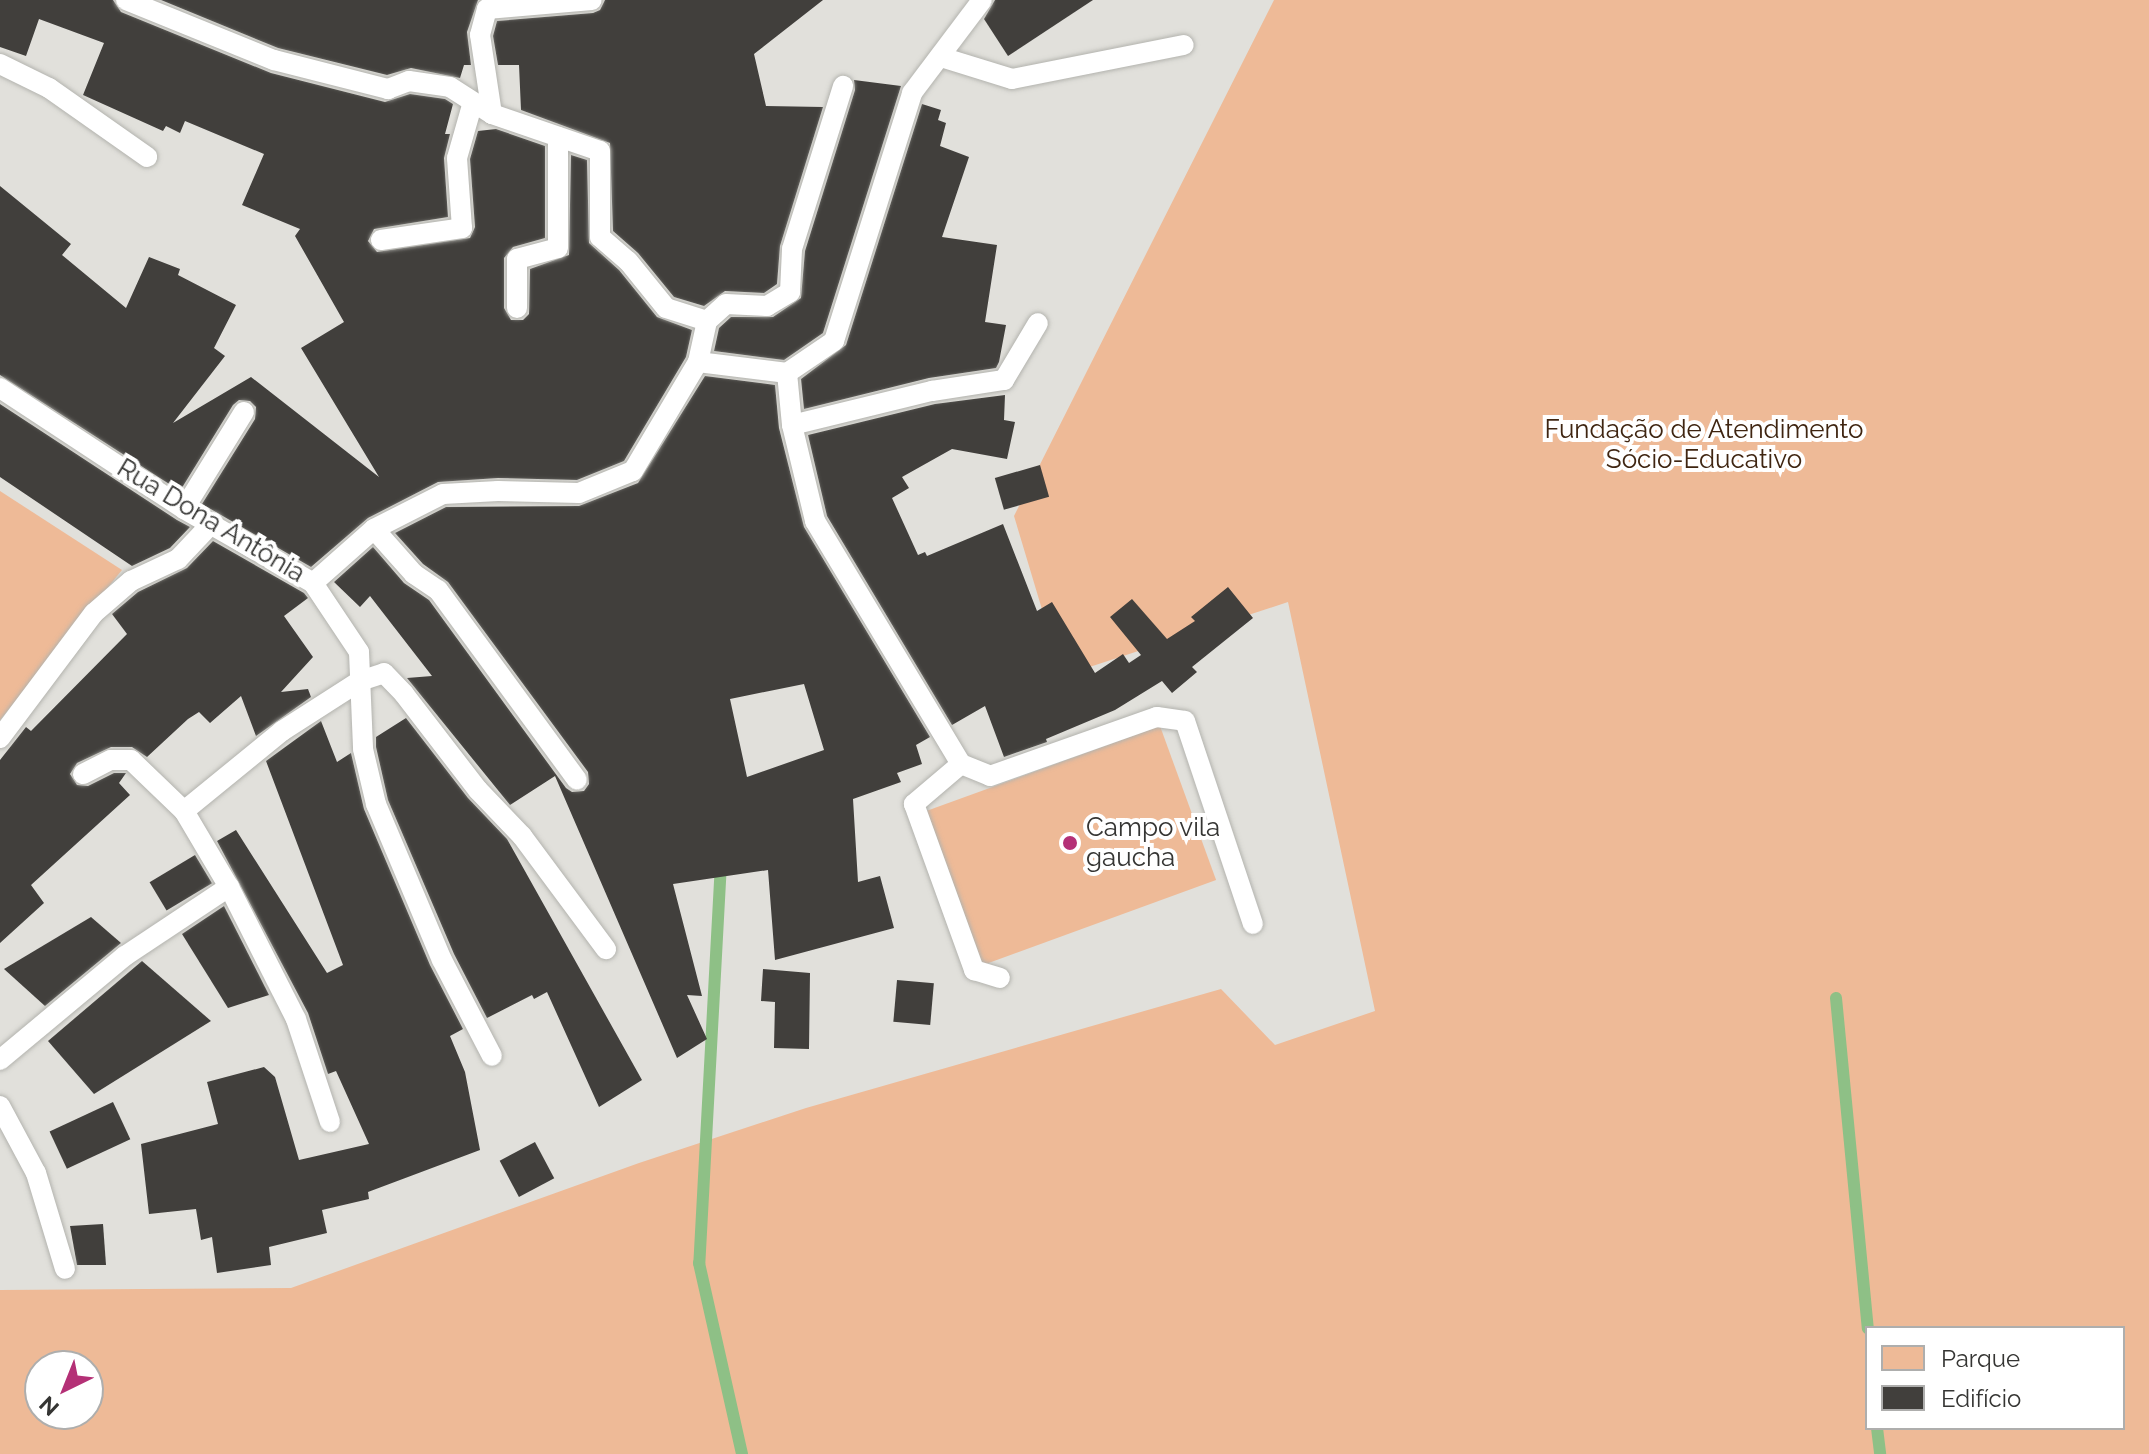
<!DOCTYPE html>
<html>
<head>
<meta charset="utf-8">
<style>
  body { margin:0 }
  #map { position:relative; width:2149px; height:1454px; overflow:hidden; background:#e1e0db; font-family:Raleway,sans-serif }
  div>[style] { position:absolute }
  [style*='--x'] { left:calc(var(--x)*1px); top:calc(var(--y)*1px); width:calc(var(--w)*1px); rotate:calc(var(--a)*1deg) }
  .green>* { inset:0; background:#eeba97; transform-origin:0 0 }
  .stream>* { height:12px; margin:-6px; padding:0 6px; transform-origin:6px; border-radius:6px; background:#8ec086 }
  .building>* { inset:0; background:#413f3c; transform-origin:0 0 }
  .roads { filter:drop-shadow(0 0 2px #b3b3ae) drop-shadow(0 0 2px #b3b3ae) }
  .lane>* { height:20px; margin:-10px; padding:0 10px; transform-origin:10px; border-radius:10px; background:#fff }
  .dots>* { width:22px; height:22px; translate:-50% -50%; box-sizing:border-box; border:4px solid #fff; border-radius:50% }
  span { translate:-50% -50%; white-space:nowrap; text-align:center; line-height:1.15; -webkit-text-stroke:8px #fff; paint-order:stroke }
  .park-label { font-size:26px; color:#3f2511 }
  .street-label { font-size:26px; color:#353533 }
  .poi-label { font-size:26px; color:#353533 }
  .left { translate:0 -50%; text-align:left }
  .legend { position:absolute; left:1865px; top:1326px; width:260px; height:104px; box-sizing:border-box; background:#fff; border:2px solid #aeaead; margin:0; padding:10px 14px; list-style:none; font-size:24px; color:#353533 }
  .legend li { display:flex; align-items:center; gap:16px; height:40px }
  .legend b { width:40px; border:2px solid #aeaead }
  .north { position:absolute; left:24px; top:1350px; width:80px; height:80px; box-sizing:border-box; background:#fff; border:2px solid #aeaead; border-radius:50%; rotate:223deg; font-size:22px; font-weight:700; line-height:32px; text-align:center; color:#353533 }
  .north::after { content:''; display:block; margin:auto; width:28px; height:36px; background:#b43076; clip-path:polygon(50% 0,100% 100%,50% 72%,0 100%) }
</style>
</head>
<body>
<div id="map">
  <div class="green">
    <div style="clip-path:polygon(evenodd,1274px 0,2149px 0,2149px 1454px,0 1454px,0 1290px,291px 1288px,639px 1163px,806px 1108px,1221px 989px,1275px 1045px,1375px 1011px,1288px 602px,1062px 676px,1014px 516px,1274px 0,1867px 1328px,2123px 1328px,2123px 1428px,1867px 1428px,1867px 1328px,1274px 0,40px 1366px,88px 1366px,88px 1414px,40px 1414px,40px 1366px)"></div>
    <div style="clip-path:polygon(0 491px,122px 570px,0 720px)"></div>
    <div style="left:1160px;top:726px;width:164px;height:248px;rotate:70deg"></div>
  </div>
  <div class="stream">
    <div style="--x:721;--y:863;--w:401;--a:93.1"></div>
    <div style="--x:699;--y:1263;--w:196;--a:77.3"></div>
    <div style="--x:1836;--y:998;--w:332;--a:84.5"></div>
    <div style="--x:1877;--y:1428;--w:26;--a:83"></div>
  </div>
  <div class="building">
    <div style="clip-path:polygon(0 0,113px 0,121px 12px,271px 73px,385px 102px,410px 94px,445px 99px,453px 104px,445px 134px,450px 134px,444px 158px,448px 217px,374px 229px,368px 241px,377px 252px,470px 238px,475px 227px,470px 159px,478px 131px,496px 129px,545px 146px,545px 238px,513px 247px,504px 258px,504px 308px,511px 320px,523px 320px,529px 314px,530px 269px,569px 255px,571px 155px,587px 160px,589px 243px,619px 270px,657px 317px,692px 330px,686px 357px,624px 461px,577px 480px,498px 478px,438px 482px,368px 518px,311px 567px,202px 504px,255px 419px,256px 407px,250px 401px,239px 400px,233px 405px,180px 491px,0 375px,0 186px,71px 244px,62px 255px,126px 308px,149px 257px,180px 269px,178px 275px,236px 305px,214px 348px,225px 356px,173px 423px,251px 377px,379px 477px,301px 348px,344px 322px,295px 236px,300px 229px,242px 205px,264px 154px,185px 121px,180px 133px,166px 126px,163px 131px,83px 95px,104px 43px,39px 19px,26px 56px,0 47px)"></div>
    <div style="clip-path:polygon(161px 0,478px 0,467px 32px,471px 65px,464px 65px,460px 78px,411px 68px,387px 75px,278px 48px)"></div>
    <div style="clip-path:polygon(605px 0,823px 0,754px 54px,766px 106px,823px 107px,780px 246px,777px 284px,764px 293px,725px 291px,704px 306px,674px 297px,638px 253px,613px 231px,610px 143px,521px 110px,519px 65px,498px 65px,493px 36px,497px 21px,593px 13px,600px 10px)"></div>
    <div style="clip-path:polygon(995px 0,1093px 0,1008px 56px,984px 19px)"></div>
    <div style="clip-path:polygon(854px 80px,901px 86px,823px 333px,784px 360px,714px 351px,719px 328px,731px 317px,773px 317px,801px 298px,805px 251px,855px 90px)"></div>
    <div style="clip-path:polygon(922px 104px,941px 110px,938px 120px,946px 123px,940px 146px,969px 157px,942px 237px,997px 245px,985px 322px,1006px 325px,999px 362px,996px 368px,929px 378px,804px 409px,801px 379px,846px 345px)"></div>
    <div style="clip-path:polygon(evenodd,705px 376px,775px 385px,779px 428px,804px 527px,930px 737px,916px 745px,922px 764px,897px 773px,901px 782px,853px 799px,858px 882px,880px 876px,894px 928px,775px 960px,768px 870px,673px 884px,702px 996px,687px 995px,707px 1039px,677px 1058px,555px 776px,510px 805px,407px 678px,432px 676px,370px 596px,360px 607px,334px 582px,373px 547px,404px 583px,429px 600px,566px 788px,572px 792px,584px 791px,589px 784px,588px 772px,448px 582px,423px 564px,395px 533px,446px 507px,579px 506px,638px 483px,705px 376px,804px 684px,824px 750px,747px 777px,730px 699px,804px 684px)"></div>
    <div style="clip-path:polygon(1005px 395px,1004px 420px,1015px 422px,1007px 459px,952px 449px,902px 477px,909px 488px,892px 498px,918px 555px,925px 552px,927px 556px,1003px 524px,1037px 611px,1052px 602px,1095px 673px,1123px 654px,1129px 663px,1141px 655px,1110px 617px,1132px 599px,1167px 639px,1195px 621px,1191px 617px,1228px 587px,1253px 618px,1192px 667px,1197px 672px,1172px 693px,1162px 681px,1115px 710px,1046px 739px,1047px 742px,1004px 757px,985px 706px,952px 725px,827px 516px,808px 435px,935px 404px)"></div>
    <div style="clip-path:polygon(0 404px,177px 520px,190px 527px,170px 548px,132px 566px,0 477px)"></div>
    <div style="left:1040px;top:465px;width:33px;height:47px;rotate:74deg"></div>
    <div style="clip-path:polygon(213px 541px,304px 593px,308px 598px,284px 616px,313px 657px,281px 692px,308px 689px,311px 697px,256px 736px,241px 696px,210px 723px,199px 712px,188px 719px,147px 757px,132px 747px,111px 747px,77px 763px,70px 774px,77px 785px,88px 786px,114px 773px,126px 773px,119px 783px,130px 795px,31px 885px,44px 903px,0 943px,0 760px,26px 727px,31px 731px,127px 634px,112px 614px,138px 592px,187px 568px)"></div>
    <div style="clip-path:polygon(406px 718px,468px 798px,507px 839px,642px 1080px,599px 1107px,547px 992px,534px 999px,532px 995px,487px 1018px,454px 954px,388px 800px,376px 747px,376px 737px)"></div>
    <div style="clip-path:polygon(321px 721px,337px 762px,351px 753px,364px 809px,430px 965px,463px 1029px,450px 1036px,465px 1072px,480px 1150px,368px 1192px,369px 1199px,322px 1210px,327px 1233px,269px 1247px,271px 1265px,217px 1273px,212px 1237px,201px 1240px,196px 1209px,149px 1214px,141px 1144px,218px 1124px,207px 1082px,264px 1067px,275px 1077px,299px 1160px,369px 1144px,336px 1071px,328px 1074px,308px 1013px,217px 841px,236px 830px,327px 973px,343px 965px,266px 761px)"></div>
    <div style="left:195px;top:855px;width:33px;height:53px;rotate:59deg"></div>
    <div style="clip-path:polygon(224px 906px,269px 995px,228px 1008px,182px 934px)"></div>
    <div style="clip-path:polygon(91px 917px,121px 943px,45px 1006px,4px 969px)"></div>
    <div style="clip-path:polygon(142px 961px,211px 1021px,94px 1094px,48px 1041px)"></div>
    <div style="clip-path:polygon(763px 969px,810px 973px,809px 1049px,774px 1048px,775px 1002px,761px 1001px)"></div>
    <div style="left:897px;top:980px;width:37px;height:42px;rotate:5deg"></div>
    <div style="left:113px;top:1102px;width:41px;height:70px;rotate:65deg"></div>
    <div style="left:535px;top:1142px;width:41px;height:40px;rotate:62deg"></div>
    <div style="clip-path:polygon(103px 1224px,106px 1265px,77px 1265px,70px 1226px)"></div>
  </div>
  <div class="roads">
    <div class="lane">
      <div style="--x:126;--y:0;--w:160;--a:22.1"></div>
      <div style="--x:274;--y:60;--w:118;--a:14.3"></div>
      <div style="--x:388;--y:89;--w:22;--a:-21"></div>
      <div style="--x:409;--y:81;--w:41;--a:8.3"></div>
      <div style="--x:450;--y:87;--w:50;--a:32.7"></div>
      <div style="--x:492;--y:114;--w:114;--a:18.9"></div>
      <div style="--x:600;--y:151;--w:86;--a:90"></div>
      <div style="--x:600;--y:237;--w:37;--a:41"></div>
      <div style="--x:628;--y:261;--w:60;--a:51"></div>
      <div style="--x:666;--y:308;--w:43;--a:17.6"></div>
      <div style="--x:941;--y:57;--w:74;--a:17.2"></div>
      <div style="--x:1012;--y:79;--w:175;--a:-11.2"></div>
      <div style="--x:0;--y:64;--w:55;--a:26.1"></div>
      <div style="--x:49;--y:88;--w:120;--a:35.1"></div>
      <div style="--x:492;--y:114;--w:80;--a:-98.6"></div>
      <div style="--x:480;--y:35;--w:27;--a:-75"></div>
      <div style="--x:487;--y:9;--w:105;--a:-4.9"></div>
      <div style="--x:381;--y:240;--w:82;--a:-8.4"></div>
      <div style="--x:462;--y:228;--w:70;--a:-94.1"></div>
      <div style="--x:457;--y:158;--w:58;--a:-74.1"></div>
      <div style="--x:517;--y:308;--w:49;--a:-90"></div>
      <div style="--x:517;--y:259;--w:42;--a:-15"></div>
      <div style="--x:558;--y:248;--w:111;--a:-90"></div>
      <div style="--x:698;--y:362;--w:42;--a:-77.6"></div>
      <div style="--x:707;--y:321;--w:25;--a:-42"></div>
      <div style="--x:726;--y:304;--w:41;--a:2.8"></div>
      <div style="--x:767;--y:306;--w:27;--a:-31"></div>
      <div style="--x:790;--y:292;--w:43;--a:-87.3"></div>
      <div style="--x:792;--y:249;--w:171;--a:-72.6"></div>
      <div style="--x:787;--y:373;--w:57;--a:-34.2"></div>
      <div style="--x:834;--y:341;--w:260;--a:-72.5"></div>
      <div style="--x:912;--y:93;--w:116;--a:-53"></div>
      <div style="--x:0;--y:388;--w:220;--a:33.3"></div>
      <div style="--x:184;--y:509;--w:149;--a:29.8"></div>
      <div style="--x:313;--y:583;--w:83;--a:56.3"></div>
      <div style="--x:359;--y:652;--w:97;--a:87.6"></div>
      <div style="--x:363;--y:749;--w:57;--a:76.7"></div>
      <div style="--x:376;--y:804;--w:169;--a:67.1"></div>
      <div style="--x:442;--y:960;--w:108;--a:62.5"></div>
      <div style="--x:792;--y:425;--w:144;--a:-13.7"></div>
      <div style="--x:932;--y:391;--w:73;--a:-8.7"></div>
      <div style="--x:1004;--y:380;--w:66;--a:-59.2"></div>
      <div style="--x:184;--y:509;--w:114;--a:-58.3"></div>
      <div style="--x:374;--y:529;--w:60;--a:48.4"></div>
      <div style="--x:414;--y:574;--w:29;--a:34"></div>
      <div style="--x:438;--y:590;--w:235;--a:53.8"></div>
      <div style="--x:313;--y:583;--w:81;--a:-41.5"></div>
      <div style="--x:374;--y:529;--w:77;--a:-26.9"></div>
      <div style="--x:443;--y:494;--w:55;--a:-3.1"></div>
      <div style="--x:498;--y:491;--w:81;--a:1.4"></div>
      <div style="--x:579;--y:493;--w:58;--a:-22.2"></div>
      <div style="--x:633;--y:471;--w:127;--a:-59.2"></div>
      <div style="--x:698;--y:362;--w:90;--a:7"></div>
      <div style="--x:787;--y:373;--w:52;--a:84.5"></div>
      <div style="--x:792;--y:425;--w:99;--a:76.5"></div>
      <div style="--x:815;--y:521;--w:283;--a:59"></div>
      <div style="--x:961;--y:764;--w:31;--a:22"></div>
      <div style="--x:990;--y:776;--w:177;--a:-19.5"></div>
      <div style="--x:1157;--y:717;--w:28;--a:8"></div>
      <div style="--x:1185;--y:721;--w:214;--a:71.5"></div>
      <div style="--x:0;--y:738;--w:156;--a:-53.1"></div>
      <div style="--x:94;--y:613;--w:49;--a:-40.9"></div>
      <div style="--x:131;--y:581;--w:52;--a:-25.1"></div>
      <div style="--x:178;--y:559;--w:50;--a:-46.6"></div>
      <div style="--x:961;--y:764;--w:62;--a:139.6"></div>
      <div style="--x:914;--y:804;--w:177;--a:70.1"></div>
      <div style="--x:974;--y:970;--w:27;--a:17"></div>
      <div style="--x:83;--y:774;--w:31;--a:-27"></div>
      <div style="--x:111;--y:760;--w:20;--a:0"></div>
      <div style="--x:131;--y:760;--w:74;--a:43.9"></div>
      <div style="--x:0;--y:1060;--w:163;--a:-39.8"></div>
      <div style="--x:125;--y:956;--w:125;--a:-33.6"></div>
      <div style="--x:0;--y:1106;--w:76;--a:61.8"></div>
      <div style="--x:36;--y:1173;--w:100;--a:73.2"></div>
      <div style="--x:330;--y:1122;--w:108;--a:-108.3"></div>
      <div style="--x:296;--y:1019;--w:148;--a:-116.9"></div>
      <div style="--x:229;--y:887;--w:88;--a:-120.6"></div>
      <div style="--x:184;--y:811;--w:127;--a:-39.2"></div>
      <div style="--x:282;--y:731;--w:93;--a:-32.7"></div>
      <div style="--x:360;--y:681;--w:25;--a:-18"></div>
      <div style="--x:384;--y:673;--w:29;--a:46"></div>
      <div style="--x:404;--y:694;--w:121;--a:52.4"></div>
      <div style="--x:478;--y:790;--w:64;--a:46.3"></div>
      <div style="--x:522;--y:836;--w:141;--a:53.4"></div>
    </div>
  </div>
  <div class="dots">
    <div style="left:1070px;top:843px;background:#b43076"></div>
  </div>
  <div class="park-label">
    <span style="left:1704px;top:445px">Fundação de Atendimento<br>Sócio-Educativo</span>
  </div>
  <div class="street-label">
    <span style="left:211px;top:521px;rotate:31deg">Rua Dona Antônia</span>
  </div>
  <div class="poi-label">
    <span class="left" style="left:1086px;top:843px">Campo vila<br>gaucha</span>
  </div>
  <ul class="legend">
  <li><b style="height:22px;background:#eeba97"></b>Parque</li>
  <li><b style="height:22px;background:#413f3c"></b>Edifício</li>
  </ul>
  <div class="north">N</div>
</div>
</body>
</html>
